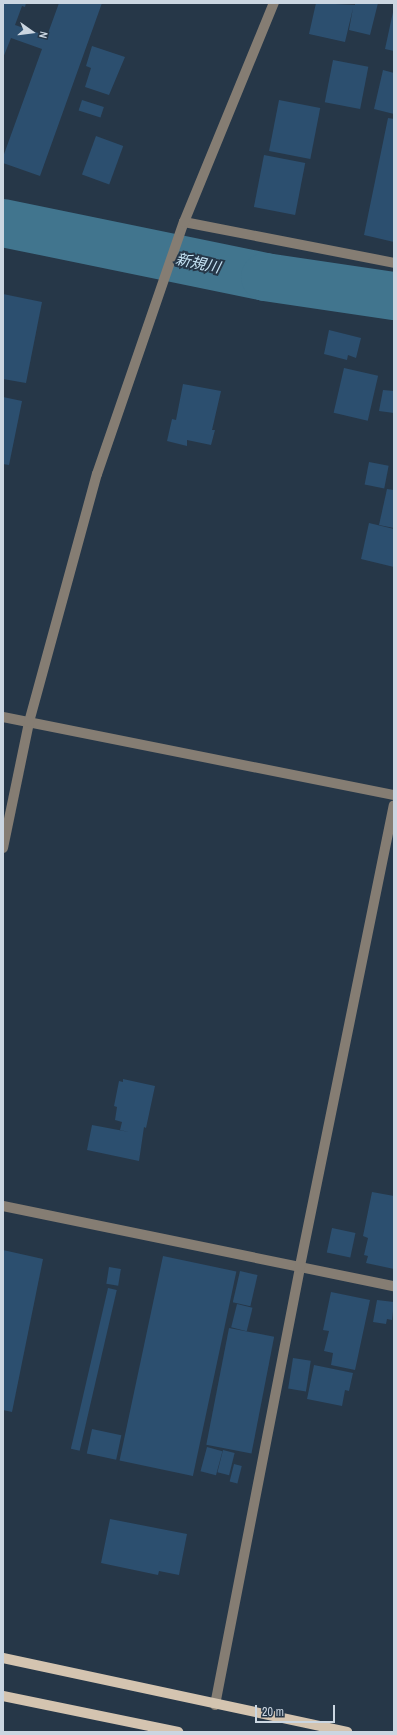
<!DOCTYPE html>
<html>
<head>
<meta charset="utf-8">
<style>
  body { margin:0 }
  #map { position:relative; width:397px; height:1735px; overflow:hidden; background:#263748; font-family:"Archivo Narrow","Noto Sans JP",sans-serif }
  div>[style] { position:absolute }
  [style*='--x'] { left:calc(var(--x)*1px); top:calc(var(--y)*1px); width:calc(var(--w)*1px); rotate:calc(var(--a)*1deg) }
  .river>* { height:48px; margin:-24px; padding:0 24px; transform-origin:24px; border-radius:24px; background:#41758e }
  .building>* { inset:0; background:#2c4f6f; transform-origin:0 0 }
  .minor>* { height:10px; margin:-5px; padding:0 5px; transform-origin:5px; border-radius:5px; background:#857d73 }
  .major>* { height:10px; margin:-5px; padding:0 5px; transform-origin:5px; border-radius:5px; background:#d4c4b0 }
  span { translate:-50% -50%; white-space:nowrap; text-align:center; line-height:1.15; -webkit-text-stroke:4px #263748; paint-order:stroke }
  .water-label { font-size:15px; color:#c6e4f5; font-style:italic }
  .frame { position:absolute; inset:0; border:4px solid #cbd6e1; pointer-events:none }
  .north { position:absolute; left:12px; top:12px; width:40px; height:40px; -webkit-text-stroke:3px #263748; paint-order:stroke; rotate:104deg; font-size:11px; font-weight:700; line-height:16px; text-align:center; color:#cbd6e1 }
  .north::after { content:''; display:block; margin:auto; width:14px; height:18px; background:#cbd6e1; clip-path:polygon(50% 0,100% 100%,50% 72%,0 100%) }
  .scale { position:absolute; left:255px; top:1705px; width:80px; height:18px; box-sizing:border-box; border:2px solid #cbd6e1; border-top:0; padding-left:5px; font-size:12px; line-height:14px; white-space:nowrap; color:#cbd6e1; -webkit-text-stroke:3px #263748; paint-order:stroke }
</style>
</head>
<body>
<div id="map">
  <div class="river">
    <div style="--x:3;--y:223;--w:268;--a:11.6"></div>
    <div style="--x:265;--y:277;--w:130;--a:8.4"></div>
  </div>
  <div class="building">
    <div style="clip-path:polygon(3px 3px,26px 3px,25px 7px,22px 6px,15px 25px,47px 36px,59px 3px,102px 3px,40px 176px,3px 163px,3px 157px,42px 49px,11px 38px,3px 58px)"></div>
    <div style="clip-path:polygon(316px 3px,355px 5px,355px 3px,378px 3px,370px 35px,349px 30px,353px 8px,345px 42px,309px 34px)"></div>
    <div style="clip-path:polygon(393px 12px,394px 12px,394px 51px,385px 49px)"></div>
    <div style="clip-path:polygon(92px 46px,125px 57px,109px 95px,85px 87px,91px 68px,86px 66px)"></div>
    <div style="left:333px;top:60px;width:36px;height:43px;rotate:11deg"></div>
    <div style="clip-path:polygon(383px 70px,394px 73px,394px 114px,374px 109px)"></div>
    <div style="left:82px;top:100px;width:23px;height:11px;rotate:18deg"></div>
    <div style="left:279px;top:100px;width:42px;height:52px;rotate:11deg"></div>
    <div style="clip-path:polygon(388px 118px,394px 119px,394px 242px,364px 235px)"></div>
    <div style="left:96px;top:136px;width:29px;height:41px;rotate:20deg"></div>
    <div style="left:264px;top:155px;width:42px;height:53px;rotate:11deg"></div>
    <div style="clip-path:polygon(3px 294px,42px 302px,26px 383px,3px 379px)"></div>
    <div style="clip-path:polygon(329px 330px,361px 338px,356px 358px,348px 355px,347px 360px,324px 354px)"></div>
    <div style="left:344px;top:368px;width:35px;height:46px;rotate:13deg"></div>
    <div style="clip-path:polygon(183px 384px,221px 391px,212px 430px,215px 430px,211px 445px,187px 440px,187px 446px,167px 441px,172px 419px,176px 420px)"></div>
    <div style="clip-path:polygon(383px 390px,394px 391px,394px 413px,379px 411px)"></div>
    <div style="clip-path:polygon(3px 397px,22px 401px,9px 465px,3px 464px)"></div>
    <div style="left:369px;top:462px;width:20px;height:23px;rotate:11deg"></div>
    <div style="clip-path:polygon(387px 489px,394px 490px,394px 528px,379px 525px)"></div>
    <div style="clip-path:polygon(369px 523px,394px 529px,394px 567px,361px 559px)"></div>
    <div style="clip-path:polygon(123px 1079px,155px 1086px,146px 1128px,144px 1127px,139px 1161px,87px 1150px,92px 1125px,129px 1132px,120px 1130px,122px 1122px,115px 1120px,117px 1107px,114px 1106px,119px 1081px,123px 1082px)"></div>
    <div style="clip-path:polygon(372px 1192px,394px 1196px,394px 1269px,366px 1263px,368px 1256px,364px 1255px,368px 1238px,363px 1236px)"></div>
    <div style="left:332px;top:1228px;width:24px;height:25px;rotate:12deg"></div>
    <div style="clip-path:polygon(3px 1250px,43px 1259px,12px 1412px,3px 1410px)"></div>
    <div style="left:163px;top:1256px;width:75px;height:209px;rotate:12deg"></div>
    <div style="left:109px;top:1267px;width:12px;height:17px;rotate:9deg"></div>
    <div style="left:240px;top:1271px;width:18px;height:32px;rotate:13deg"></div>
    <div style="left:108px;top:1288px;width:9px;height:165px;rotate:13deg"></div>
    <div style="clip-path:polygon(331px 1292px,370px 1300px,355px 1370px,331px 1365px,333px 1353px,324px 1351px,329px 1331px,323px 1330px)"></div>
    <div style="clip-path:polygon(377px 1300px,394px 1302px,392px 1320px,387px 1319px,386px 1324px,373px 1322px)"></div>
    <div style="left:237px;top:1304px;width:16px;height:24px;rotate:14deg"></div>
    <div style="left:229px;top:1328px;width:46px;height:119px;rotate:11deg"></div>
    <div style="left:293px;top:1358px;width:18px;height:31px;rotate:9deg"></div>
    <div style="clip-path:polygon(314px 1365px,353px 1373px,349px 1391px,345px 1390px,342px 1406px,307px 1399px)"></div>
    <div style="left:92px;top:1429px;width:30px;height:25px;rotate:12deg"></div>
    <div style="left:207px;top:1447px;width:16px;height:25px;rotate:15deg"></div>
    <div style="left:223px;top:1450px;width:12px;height:23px;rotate:14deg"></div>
    <div style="left:234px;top:1464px;width:8px;height:18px;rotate:14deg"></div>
    <div style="clip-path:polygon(110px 1519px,187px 1534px,179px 1575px,159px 1571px,158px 1575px,101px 1563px)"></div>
  </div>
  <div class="minor">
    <div style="--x:184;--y:222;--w:214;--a:11"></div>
    <div style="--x:3;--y:717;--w:399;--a:11.3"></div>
    <div style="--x:3;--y:848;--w:129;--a:-78.3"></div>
    <div style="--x:29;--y:722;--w:257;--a:-74.7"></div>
    <div style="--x:97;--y:474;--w:267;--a:-71"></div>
    <div style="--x:184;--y:222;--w:237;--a:-67.7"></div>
    <div style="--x:3;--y:1206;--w:399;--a:11.6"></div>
    <div style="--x:215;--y:1705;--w:447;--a:-79"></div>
    <div style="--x:300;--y:1266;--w:470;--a:-78.5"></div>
  </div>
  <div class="major">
    <div style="--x:3;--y:1658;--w:352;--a:12.1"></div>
    <div style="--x:3;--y:1696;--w:179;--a:11.6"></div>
  </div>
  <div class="water-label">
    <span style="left:198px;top:263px;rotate:12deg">新規川</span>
  </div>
  <div class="frame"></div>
  <div class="north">N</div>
  <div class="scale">20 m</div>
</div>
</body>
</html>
